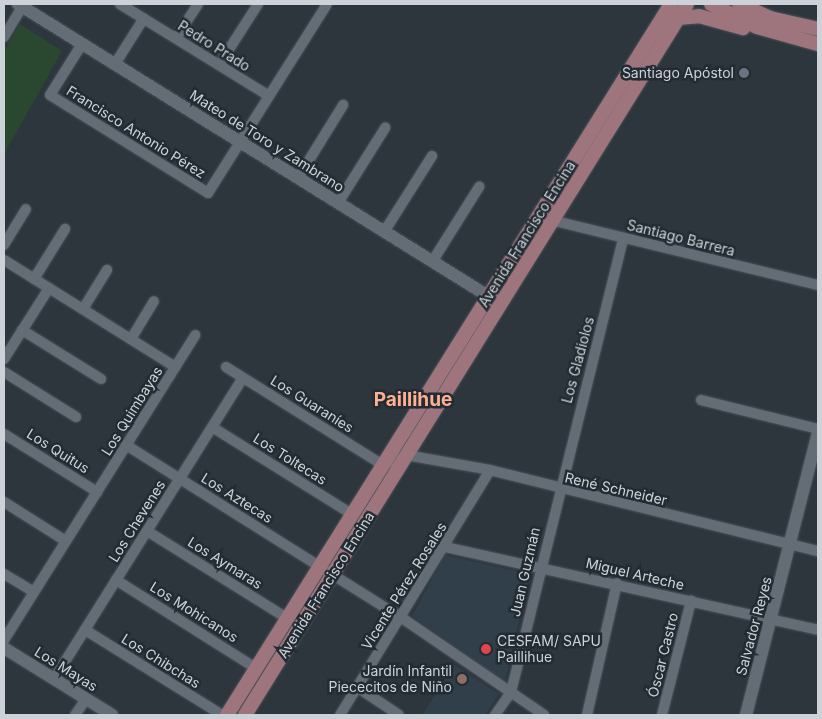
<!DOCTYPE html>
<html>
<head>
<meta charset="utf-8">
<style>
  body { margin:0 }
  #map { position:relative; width:822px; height:719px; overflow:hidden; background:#2d363d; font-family:Inter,sans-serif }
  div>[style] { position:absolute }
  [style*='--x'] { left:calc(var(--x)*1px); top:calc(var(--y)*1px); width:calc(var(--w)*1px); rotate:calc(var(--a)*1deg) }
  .built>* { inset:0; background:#313f4b }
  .green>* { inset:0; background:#2a4830 }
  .roads { filter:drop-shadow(0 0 1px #4c535a) drop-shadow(0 0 1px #4c535a) }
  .minor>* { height:10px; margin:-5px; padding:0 5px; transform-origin:5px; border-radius:5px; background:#646d76 }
  .tertiary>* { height:12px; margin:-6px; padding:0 6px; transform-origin:6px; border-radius:6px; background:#646d76 }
  .primary>* { height:14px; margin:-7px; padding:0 7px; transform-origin:7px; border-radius:7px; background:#9f757d }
  .dots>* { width:14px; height:14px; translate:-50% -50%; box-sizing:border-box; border:2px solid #232c33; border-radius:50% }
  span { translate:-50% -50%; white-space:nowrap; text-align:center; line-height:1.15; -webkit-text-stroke:5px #232c33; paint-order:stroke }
  .street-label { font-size:14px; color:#ccd2d7 }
  .poi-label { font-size:14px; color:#ccd2d7 }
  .right { translate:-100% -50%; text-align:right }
  .left { translate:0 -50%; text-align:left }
  .district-label { font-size:19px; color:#feb093; font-weight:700 }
  .frame { position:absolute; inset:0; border:5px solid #ccd2d7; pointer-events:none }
</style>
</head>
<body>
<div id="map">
  <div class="built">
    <div style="clip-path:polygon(445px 555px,530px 574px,505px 682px,412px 616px)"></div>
    <div style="clip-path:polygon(455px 665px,499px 694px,485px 715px,422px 715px)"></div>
  </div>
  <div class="green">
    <div style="clip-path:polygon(20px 24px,62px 51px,4px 154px,4px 51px)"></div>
  </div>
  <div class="roads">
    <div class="minor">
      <div style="--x:120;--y:4;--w:175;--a:31.7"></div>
      <div style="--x:4;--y:37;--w:35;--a:-59"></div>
      <div style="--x:176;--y:38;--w:40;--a:-57.1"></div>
      <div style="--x:82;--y:44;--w:60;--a:122.1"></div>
      <div style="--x:50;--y:95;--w:186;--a:31.8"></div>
      <div style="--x:208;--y:193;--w:223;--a:-57.8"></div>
      <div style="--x:115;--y:64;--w:54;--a:-57.8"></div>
      <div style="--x:219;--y:65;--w:72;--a:-57.4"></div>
      <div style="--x:298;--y:178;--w:86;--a:-58.3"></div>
      <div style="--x:338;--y:203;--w:89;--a:-57.9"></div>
      <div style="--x:547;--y:219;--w:279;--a:13.7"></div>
      <div style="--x:384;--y:232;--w:90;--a:-57.7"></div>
      <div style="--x:4;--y:245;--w:42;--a:-58.6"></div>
      <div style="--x:4;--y:260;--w:202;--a:32"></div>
      <div style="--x:432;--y:262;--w:89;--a:-57.9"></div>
      <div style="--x:34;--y:279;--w:59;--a:-58.2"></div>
      <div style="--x:83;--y:309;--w:46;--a:-58.4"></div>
      <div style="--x:22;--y:330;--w:93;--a:31.8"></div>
      <div style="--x:131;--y:339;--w:44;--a:-58.8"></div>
      <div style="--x:4;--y:359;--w:84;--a:-57.6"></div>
      <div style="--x:226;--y:367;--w:185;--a:32"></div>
      <div style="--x:383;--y:465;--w:25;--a:-23"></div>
      <div style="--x:406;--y:455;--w:85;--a:10.1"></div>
      <div style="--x:490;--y:470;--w:338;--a:13.9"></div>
      <div style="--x:4;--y:372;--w:85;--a:32"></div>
      <div style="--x:701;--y:400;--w:121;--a:13.9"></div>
      <div style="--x:212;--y:427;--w:165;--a:31.9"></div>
      <div style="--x:4;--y:434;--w:110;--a:31.9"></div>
      <div style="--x:126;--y:445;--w:326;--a:32.1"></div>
      <div style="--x:402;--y:618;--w:172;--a:34.3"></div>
      <div style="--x:4;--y:502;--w:73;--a:32.2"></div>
      <div style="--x:147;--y:531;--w:165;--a:31.9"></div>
      <div style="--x:445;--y:547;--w:382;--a:12.5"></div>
      <div style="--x:4;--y:574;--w:35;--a:31"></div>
      <div style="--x:116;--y:580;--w:165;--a:32.2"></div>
      <div style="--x:85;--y:630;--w:161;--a:31.8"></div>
      <div style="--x:4;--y:640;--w:360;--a:-57.9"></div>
      <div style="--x:54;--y:679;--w:355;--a:-57.9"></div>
      <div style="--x:357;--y:687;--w:50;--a:33.7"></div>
      <div style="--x:75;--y:715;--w:19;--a:-55"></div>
      <div style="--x:340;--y:715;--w:287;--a:-58.5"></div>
      <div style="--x:495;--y:715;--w:28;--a:-55"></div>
      <div style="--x:511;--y:692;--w:468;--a:-76.1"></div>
      <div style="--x:587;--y:715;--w:135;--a:-77.2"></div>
      <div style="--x:662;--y:715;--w:118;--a:-75.7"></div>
    </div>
    <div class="tertiary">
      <div style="--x:18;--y:4;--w:563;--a:31.85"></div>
      <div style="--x:4;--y:648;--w:127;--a:31.8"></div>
      <div style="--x:746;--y:715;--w:291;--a:-75.7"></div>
    </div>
    <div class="primary">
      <div style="--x:711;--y:4;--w:51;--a:26.6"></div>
      <div style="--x:757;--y:27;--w:63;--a:15.6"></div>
      <div style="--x:739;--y:4;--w:34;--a:24"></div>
      <div style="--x:770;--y:18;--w:49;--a:12.9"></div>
      <div style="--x:678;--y:18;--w:21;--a:-5"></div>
      <div style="--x:699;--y:16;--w:46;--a:15.3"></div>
      <div style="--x:227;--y:715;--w:838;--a:-58.02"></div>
      <div style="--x:245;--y:715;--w:837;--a:-58.13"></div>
    </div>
  </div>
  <div class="dots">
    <div style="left:744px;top:73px;background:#6b7280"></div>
    <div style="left:486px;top:649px;background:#e0444e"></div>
    <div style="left:462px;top:679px;background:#8d6e63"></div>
  </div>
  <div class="street-label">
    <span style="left:214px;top:46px;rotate:32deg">Pedro Prado</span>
    <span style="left:136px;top:132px;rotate:32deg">Francisco Antonio Pérez</span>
    <span style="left:267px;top:141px;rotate:32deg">Mateo de Toro y Zambrano</span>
    <span style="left:527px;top:234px;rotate:-58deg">Avenida Francisco Encina</span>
    <span style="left:681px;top:238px;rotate:14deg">Santiago Barrera</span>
    <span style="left:578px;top:360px;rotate:-75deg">Los Gladiolos</span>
    <span style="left:312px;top:404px;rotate:32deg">Los Guaraníes</span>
    <span style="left:132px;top:411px;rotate:-58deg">Los Quimbayas</span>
    <span style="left:58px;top:451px;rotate:32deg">Los Quitus</span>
    <span style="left:290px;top:459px;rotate:32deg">Los Toltecas</span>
    <span style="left:616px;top:489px;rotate:13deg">René Schneider</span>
    <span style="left:237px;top:498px;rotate:32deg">Los Aztecas</span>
    <span style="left:137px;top:521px;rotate:-58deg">Los Chevenes</span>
    <span style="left:225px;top:563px;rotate:32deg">Los Aymaras</span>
    <span style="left:525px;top:572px;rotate:-77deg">Juan Guzmán</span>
    <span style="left:635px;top:574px;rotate:13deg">Miguel Arteche</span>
    <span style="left:326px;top:585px;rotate:-58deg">Avenida Francisco Encina</span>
    <span style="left:404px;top:586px;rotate:-58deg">Vicente Pérez Rosales</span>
    <span style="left:194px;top:612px;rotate:32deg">Los Mohicanos</span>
    <span style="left:754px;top:626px;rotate:-75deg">Salvador Reyes</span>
    <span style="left:663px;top:655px;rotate:-76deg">Óscar Castro</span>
    <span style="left:161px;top:661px;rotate:32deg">Los Chibchas</span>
    <span style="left:66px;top:669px;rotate:32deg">Los Mayas</span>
  </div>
  <div class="poi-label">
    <span class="right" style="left:734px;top:73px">Santiago Apóstol</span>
    <span class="left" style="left:497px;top:649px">CESFAM/ SAPU<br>Paillihue</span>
    <span class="right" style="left:452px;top:679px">Jardín Infantil<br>Piececitos de Niño</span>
  </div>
  <div class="district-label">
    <span style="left:413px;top:400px">Paillihue</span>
  </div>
  <div class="frame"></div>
</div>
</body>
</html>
